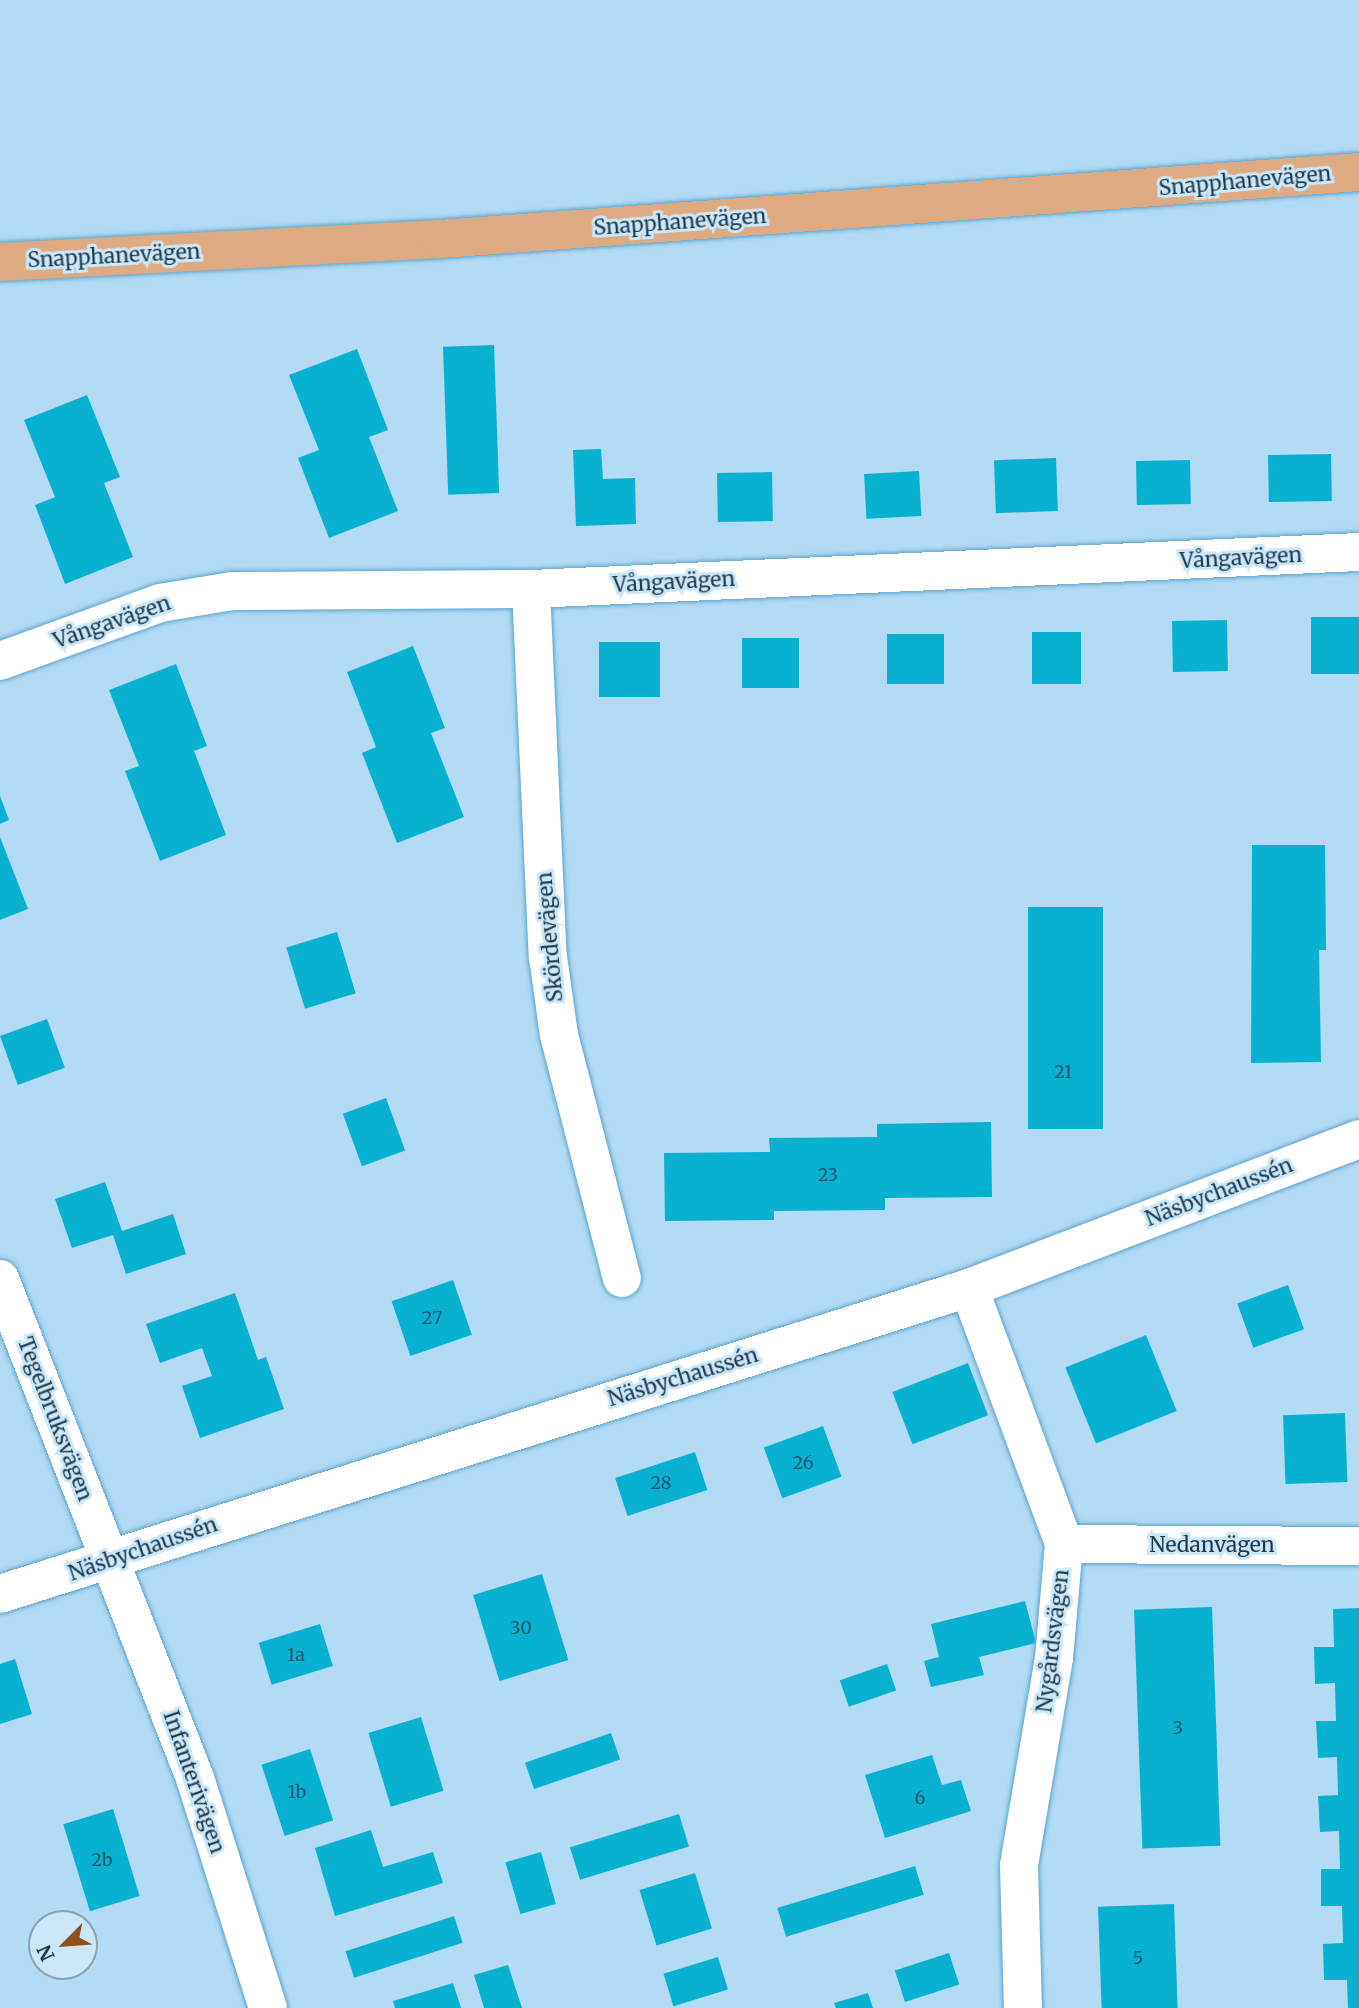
<!DOCTYPE html>
<html>
<head>
<meta charset="utf-8">
<style>
  body { margin:0 }
  #map { position:relative; width:1359px; height:2008px; overflow:hidden; background:#b3dbf5; font-family:Merriweather,serif }
  div>[style] { position:absolute }
  [style*='--x'] { left:calc(var(--x)*1px); top:calc(var(--y)*1px); width:calc(var(--w)*1px); rotate:calc(var(--a)*1deg) }
  .building>* { inset:0; background:#08b1d0; transform-origin:0 0 }
  .roads { filter:drop-shadow(0 0 2px #5da3cc) drop-shadow(0 0 2px #5da3cc) }
  .minor>* { height:38px; margin:-19px; padding:0 19px; transform-origin:19px; border-radius:19px; background:#fff }
  .major>* { height:38px; margin:-19px; padding:0 19px; transform-origin:19px; border-radius:19px; background:#ddaa81 }
  span { translate:-50% -50%; white-space:nowrap; text-align:center; line-height:1.15; -webkit-text-stroke:6px #cce7f8; paint-order:stroke }
  .number-label { font-size:18px; color:#18586d }
  .number-label span { -webkit-text-stroke-width:0 }
  .street-label { font-size:21px; color:#1d3a4c }
  .north { position:absolute; left:28px; top:1910px; width:70px; height:70px; box-sizing:border-box; background:#cce7f8; border:2px solid #86a2b3; border-radius:50%; rotate:245deg; font-size:19px; font-weight:700; line-height:28px; text-align:center; color:#1d3a4c }
  .north::after { content:''; display:block; margin:auto; width:24px; height:32px; background:#905019; clip-path:polygon(50% 0,100% 100%,50% 72%,0 100%) }
</style>
</head>
<body>
<div id="map">
  <div class="building">
    <div style="left:494px;top:345px;width:148px;height:51px;rotate:88deg"></div>
    <div style="clip-path:polygon(357px 349px,388px 430px,369px 437px,398px 511px,329px 538px,298px 458px,319px 450px,289px 375px)"></div>
    <div style="clip-path:polygon(87px 395px,120px 477px,104px 483px,133px 557px,65px 584px,35px 505px,55px 497px,24px 420px)"></div>
    <div style="clip-path:polygon(601px 449px,603px 479px,635px 478px,636px 524px,576px 526px,573px 450px)"></div>
    <div style="left:1331px;top:454px;width:47px;height:63px;rotate:89deg"></div>
    <div style="left:1056px;top:458px;width:53px;height:62px;rotate:88deg"></div>
    <div style="left:1190px;top:460px;width:44px;height:54px;rotate:89deg"></div>
    <div style="left:919px;top:471px;width:45px;height:55px;rotate:87deg"></div>
    <div style="left:772px;top:472px;width:49px;height:55px;rotate:89deg"></div>
    <div style="left:1311px;top:617px;width:48px;height:57px"></div>
    <div style="left:1227px;top:620px;width:51px;height:55px;rotate:89deg"></div>
    <div style="left:1032px;top:632px;width:49px;height:52px"></div>
    <div style="left:887px;top:634px;width:57px;height:50px"></div>
    <div style="left:799px;top:638px;width:50px;height:57px;rotate:90deg"></div>
    <div style="left:660px;top:642px;width:55px;height:61px;rotate:90deg"></div>
    <div style="clip-path:polygon(413px 646px,445px 728px,431px 733px,464px 817px,397px 843px,362px 753px,376px 747px,347px 672px)"></div>
    <div style="clip-path:polygon(176px 664px,207px 746px,194px 751px,226px 835px,160px 861px,125px 771px,139px 766px,109px 690px)"></div>
    <div style="clip-path:polygon(0 796px,9px 820px,0 824px)"></div>
    <div style="clip-path:polygon(0 837px,28px 909px,0 920px)"></div>
    <div style="clip-path:polygon(1252px 845px,1325px 845px,1326px 950px,1319px 950px,1321px 1062px,1251px 1063px)"></div>
    <div style="left:1028px;top:907px;width:75px;height:222px"></div>
    <div style="left:337px;top:932px;width:64px;height:53px;rotate:73deg"></div>
    <div style="left:47px;top:1019px;width:52px;height:50px;rotate:70deg"></div>
    <div style="left:386px;top:1098px;width:56px;height:46px;rotate:70deg"></div>
    <div style="clip-path:polygon(991px 1122px,992px 1197px,885px 1198px,885px 1210px,774px 1211px,774px 1220px,665px 1221px,664px 1153px,770px 1152px,769px 1138px,877px 1137px,877px 1124px)"></div>
    <div style="clip-path:polygon(105px 1182px,122px 1231px,173px 1214px,186px 1254px,126px 1274px,113px 1235px,72px 1248px,55px 1199px)"></div>
    <div style="left:453px;top:1280px;width:58px;height:65px;rotate:71deg"></div>
    <div style="left:1288px;top:1285px;width:47px;height:54px;rotate:70deg"></div>
    <div style="clip-path:polygon(235px 1293px,258px 1360px,266px 1357px,284px 1409px,200px 1438px,182px 1386px,212px 1376px,202px 1348px,160px 1363px,146px 1324px)"></div>
    <div style="left:1146px;top:1335px;width:82px;height:87px;rotate:68deg"></div>
    <div style="left:968px;top:1363px;width:56px;height:81px;rotate:69deg"></div>
    <div style="left:1345px;top:1413px;width:69px;height:62px;rotate:88deg"></div>
    <div style="left:823px;top:1426px;width:54px;height:63px;rotate:70deg"></div>
    <div style="left:695px;top:1452px;width:40px;height:84px;rotate:72deg"></div>
    <div style="left:542px;top:1574px;width:90px;height:72px;rotate:73deg"></div>
    <div style="clip-path:polygon(1025px 1601px,1036px 1643px,979px 1657px,984px 1675px,931px 1687px,924px 1661px,939px 1657px,931px 1624px)"></div>
    <div style="left:1212px;top:1607px;width:239px;height:78px;rotate:88deg"></div>
    <div style="clip-path:polygon(1359px 1608px,1359px 2008px,1348px 2008px,1347px 1980px,1324px 1980px,1323px 1944px,1343px 1943px,1342px 1906px,1321px 1906px,1321px 1869px,1340px 1869px,1339px 1831px,1320px 1832px,1318px 1796px,1338px 1795px,1337px 1757px,1318px 1758px,1316px 1721px,1336px 1721px,1335px 1683px,1315px 1684px,1314px 1647px,1334px 1647px,1333px 1609px)"></div>
    <div style="left:320px;top:1624px;width:44px;height:64px;rotate:73deg"></div>
    <div style="clip-path:polygon(15px 1659px,32px 1714px,0 1724px,0 1664px)"></div>
    <div style="left:887px;top:1664px;width:28px;height:50px;rotate:71deg"></div>
    <div style="left:421px;top:1717px;width:77px;height:55px;rotate:73deg"></div>
    <div style="left:611px;top:1733px;width:28px;height:91px;rotate:71deg"></div>
    <div style="left:310px;top:1749px;width:75px;height:51px;rotate:72deg"></div>
    <div style="clip-path:polygon(932px 1755px,942px 1785px,961px 1780px,971px 1811px,885px 1838px,865px 1775px)"></div>
    <div style="left:113px;top:1809px;width:91px;height:52px;rotate:73deg"></div>
    <div style="left:679px;top:1814px;width:34px;height:114px;rotate:73deg"></div>
    <div style="clip-path:polygon(371px 1830px,383px 1867px,433px 1852px,443px 1883px,335px 1916px,315px 1848px)"></div>
    <div style="left:541px;top:1852px;width:54px;height:37px;rotate:74deg"></div>
    <div style="left:915px;top:1866px;width:30px;height:144px;rotate:73deg"></div>
    <div style="left:695px;top:1873px;width:58px;height:58px;rotate:73deg"></div>
    <div style="left:1174px;top:1904px;width:104px;height:76px;rotate:88deg"></div>
    <div style="left:454px;top:1916px;width:28px;height:114px;rotate:72deg"></div>
    <div style="left:949px;top:1953px;width:33px;height:57px;rotate:72deg"></div>
    <div style="left:718px;top:1957px;width:34px;height:57px;rotate:73deg"></div>
    <div style="clip-path:polygon(508px 1965px,522px 2008px,484px 2008px,474px 1975px)"></div>
    <div style="clip-path:polygon(453px 1983px,461px 2008px,395px 2008px,393px 2001px)"></div>
    <div style="clip-path:polygon(868px 1993px,873px 2008px,836px 2008px,834px 2003px)"></div>
  </div>
  <div class="roads">
    <div class="minor">
      <div style="--x:531;--y:589;--w:368;--a:87.4"></div>
      <div style="--x:548;--y:957;--w:79;--a:82"></div>
      <div style="--x:559;--y:1035;--w:251;--a:75.5"></div>
      <div style="--x:0;--y:661;--w:170;--a:-19.9"></div>
      <div style="--x:160;--y:603;--w:73;--a:-9.5"></div>
      <div style="--x:232;--y:591;--w:299;--a:-0.4"></div>
      <div style="--x:531;--y:589;--w:829;--a:-2.56"></div>
      <div style="--x:0;--y:1279;--w:536;--a:68.66"></div>
      <div style="--x:195;--y:1778;--w:241;--a:72.4"></div>
      <div style="--x:969;--y:1288;--w:273;--a:69.6"></div>
      <div style="--x:1064;--y:1544;--w:114;--a:95"></div>
      <div style="--x:1054;--y:1658;--w:211;--a:99.6"></div>
      <div style="--x:1019;--y:1866;--w:142;--a:88.4"></div>
      <div style="--x:1064;--y:1544;--w:295;--a:0.4"></div>
      <div style="--x:0;--y:1594;--w:1016;--a:-17.53"></div>
      <div style="--x:969;--y:1288;--w:417;--a:-20.9"></div>
    </div>
    <div class="major">
      <div style="--x:0;--y:262;--w:441;--a:-3"></div>
      <div style="--x:440;--y:239;--w:921;--a:-4.17"></div>
    </div>
  </div>
  <div class="number-label">
    <span style="left:1063px;top:1072px">21</span>
    <span style="left:828px;top:1175px">23</span>
    <span style="left:432px;top:1318px">27</span>
    <span style="left:803px;top:1463px">26</span>
    <span style="left:661px;top:1483px">28</span>
    <span style="left:521px;top:1628px">30</span>
    <span style="left:296px;top:1655px">1a</span>
    <span style="left:1178px;top:1728px">3</span>
    <span style="left:297px;top:1792px">1b</span>
    <span style="left:920px;top:1798px">6</span>
    <span style="left:102px;top:1860px">2b</span>
    <span style="left:1138px;top:1958px">5</span>
  </div>
  <div class="street-label">
    <span style="left:1245px;top:181px;rotate:-5deg">Snapphanevägen</span>
    <span style="left:680px;top:222px;rotate:-4deg">Snapphanevägen</span>
    <span style="left:114px;top:256px;rotate:-3deg">Snapphanevägen</span>
    <span style="left:1241px;top:558px;rotate:-3deg">Vångavägen</span>
    <span style="left:674px;top:582px;rotate:-3deg">Vångavägen</span>
    <span style="left:112px;top:622px;rotate:-19deg">Vångavägen</span>
    <span style="left:550px;top:937px;rotate:-95deg">Skördevägen</span>
    <span style="left:1219px;top:1192px;rotate:-21deg">Näsbychaussén</span>
    <span style="left:683px;top:1377px;rotate:-17deg">Näsbychaussén</span>
    <span style="left:55px;top:1419px;rotate:69deg">Tegelbruksvägen</span>
    <span style="left:1212px;top:1545px">Nedanvägen</span>
    <span style="left:143px;top:1549px;rotate:-19deg">Näsbychaussén</span>
    <span style="left:1053px;top:1641px;rotate:-83deg">Nygårdsvägen</span>
    <span style="left:194px;top:1782px;rotate:71deg">Infanterivägen</span>
  </div>
  <div class="north">N</div>
</div>
</body>
</html>
